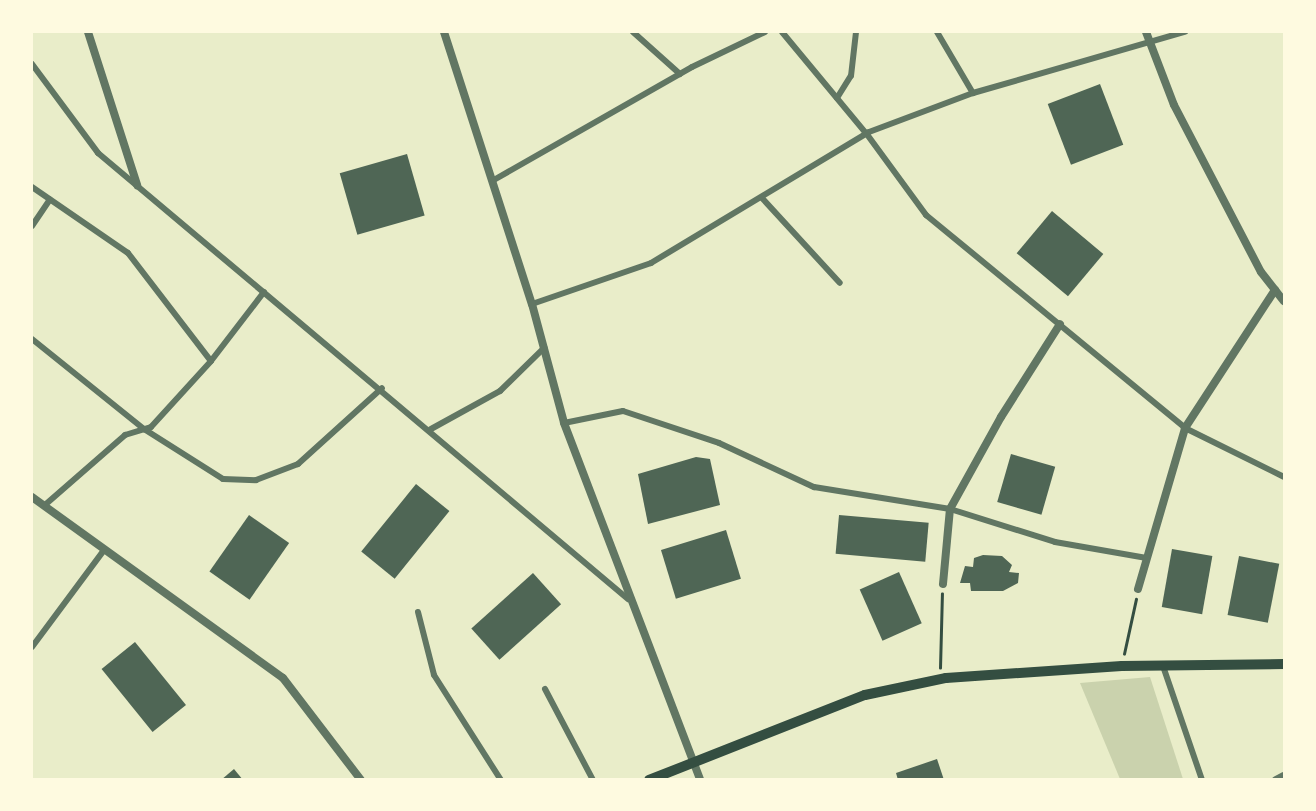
<!DOCTYPE html>
<html>
<head>
<meta charset="utf-8">
<style>
  body { margin:0 }
  #map { position:relative; width:1316px; height:811px; overflow:hidden; background:#e9edc9; font-family:"IBM Plex Sans",sans-serif }
  div>[style] { position:absolute }
  [style*='--x'] { left:calc(var(--x)*1px); top:calc(var(--y)*1px); width:calc(var(--w)*1px); rotate:calc(var(--a)*1deg) }
  .green>* { inset:0; background:#cad2ad }
  .building>* { inset:0; background:#4f6655; transform-origin:0 0 }
  .path>* { height:2.5px; margin:-1.25px; padding:0 1.25px; transform-origin:1.25px; border-radius:1.25px; background:#344e41 }
  .minor>* { height:6px; margin:-3px; padding:0 3px; transform-origin:3px; border-radius:3px; background:#617663 }
  .tertiary>* { height:8px; margin:-4px; padding:0 4px; transform-origin:4px; border-radius:4px; background:#617663 }
  .secondary>* { height:10px; margin:-5px; padding:0 5px; transform-origin:5px; border-radius:5px; background:#344e41 }
  span { translate:-50% -50%; white-space:nowrap; text-align:center; line-height:1.15; -webkit-text-stroke:7px #fefae0; paint-order:stroke }
  .frame { position:absolute; inset:0; border:33px solid #fefae0; pointer-events:none }
</style>
</head>
<body>
<div id="map">
  <div class="green">
    <div style="clip-path:polygon(1150px 677px,1183px 779px,1120px 779px,1080px 683px)"></div>
  </div>
  <div class="building">
    <div style="left:1100px;top:84px;width:65px;height:56px;rotate:69deg"></div>
    <div style="left:407px;top:154px;width:64px;height:70px;rotate:74deg"></div>
    <div style="left:1052px;top:211px;width:67px;height:55px;rotate:40deg"></div>
    <div style="left:1011px;top:454px;width:46px;height:50px;rotate:16deg"></div>
    <div style="clip-path:polygon(696px 457px,710px 459px,720px 505px,648px 524px,638px 474px)"></div>
    <div style="left:416px;top:484px;width:43px;height:87px;rotate:39deg"></div>
    <div style="left:249px;top:515px;width:49px;height:69px;rotate:35deg"></div>
    <div style="left:839px;top:515px;width:90px;height:39px;rotate:5deg"></div>
    <div style="left:726px;top:530px;width:51px;height:68px;rotate:73deg"></div>
    <div style="left:1172px;top:549px;width:41px;height:59px;rotate:10deg"></div>
    <div style="clip-path:polygon(983px 555px,1002px 556px,1012px 565px,1009px 572px,1019px 573px,1018px 583px,1003px 591px,971px 591px,970px 583px,960px 583px,965px 566px,973px 567px,974px 558px)"></div>
    <div style="left:1239px;top:556px;width:41px;height:60px;rotate:11deg"></div>
    <div style="left:899px;top:572px;width:56px;height:43px;rotate:66deg"></div>
    <div style="left:533px;top:573px;width:42px;height:83px;rotate:48deg"></div>
    <div style="left:135px;top:642px;width:81px;height:43px;rotate:51deg"></div>
    <div style="clip-path:polygon(937px 759px,944px 780px,898px 780px,896px 773px)"></div>
    <div style="clip-path:polygon(234px 769px,243px 780px,221px 780px)"></div>
  </div>
  <div class="path">
    <div style="--x:1124;--y:654;--w:56;--a:-77.7"></div>
    <div style="--x:940;--y:668;--w:74;--a:-88.5"></div>
  </div>
  <div class="minor">
    <div style="--x:633;--y:32;--w:63;--a:41.8"></div>
    <div style="--x:782;--y:32;--w:131;--a:50.3"></div>
    <div style="--x:866;--y:133;--w:102;--a:53.8"></div>
    <div style="--x:926;--y:215;--w:335;--a:39.4"></div>
    <div style="--x:1185;--y:428;--w:110;--a:26.3"></div>
    <div style="--x:937;--y:32;--w:71;--a:59.5"></div>
    <div style="--x:32;--y:64;--w:111;--a:53.4"></div>
    <div style="--x:98;--y:153;--w:693;--a:40.08"></div>
    <div style="--x:837;--y:98;--w:26;--a:-58"></div>
    <div style="--x:851;--y:76;--w:44;--a:-83.5"></div>
    <div style="--x:492;--y:181;--w:230;--a:-29.7"></div>
    <div style="--x:692;--y:67;--w:81;--a:-25.6"></div>
    <div style="--x:32;--y:187;--w:116;--a:34.5"></div>
    <div style="--x:128;--y:253;--w:136;--a:52.5"></div>
    <div style="--x:762;--y:198;--w:115;--a:47.5"></div>
    <div style="--x:32;--y:226;--w:32;--a:-56"></div>
    <div style="--x:532;--y:304;--w:126;--a:-19"></div>
    <div style="--x:651;--y:263;--w:254;--a:-31"></div>
    <div style="--x:869;--y:132;--w:111;--a:-20.6"></div>
    <div style="--x:973;--y:93;--w:221;--a:-16.1"></div>
    <div style="--x:32;--y:339;--w:144;--a:38.8"></div>
    <div style="--x:144;--y:429;--w:93;--a:32.3"></div>
    <div style="--x:223;--y:479;--w:33;--a:2"></div>
    <div style="--x:256;--y:480;--w:45;--a:-20.9"></div>
    <div style="--x:298;--y:464;--w:113;--a:-42.1"></div>
    <div style="--x:564;--y:423;--w:60;--a:-11.5"></div>
    <div style="--x:623;--y:411;--w:101;--a:18.4"></div>
    <div style="--x:719;--y:443;--w:105;--a:24.9"></div>
    <div style="--x:814;--y:487;--w:138;--a:9.2"></div>
    <div style="--x:950;--y:509;--w:110;--a:17.4"></div>
    <div style="--x:1055;--y:542;--w:93;--a:9.9"></div>
    <div style="--x:431;--y:429;--w:79;--a:-28.8"></div>
    <div style="--x:500;--y:391;--w:62;--a:-44.3"></div>
    <div style="--x:46;--y:504;--w:105;--a:-41.1"></div>
    <div style="--x:125;--y:435;--w:27;--a:-17"></div>
    <div style="--x:151;--y:427;--w:89;--a:-47.7"></div>
    <div style="--x:211;--y:361;--w:87;--a:-52.5"></div>
    <div style="--x:418;--y:612;--w:65;--a:75.7"></div>
    <div style="--x:434;--y:675;--w:125;--a:57.5"></div>
    <div style="--x:32;--y:647;--w:121;--a:-53.4"></div>
    <div style="--x:1163;--y:666;--w:120;--a:71.1"></div>
    <div style="--x:545;--y:689;--w:103;--a:62.2"></div>
  </div>
  <div class="tertiary">
    <div style="--x:88;--y:32;--w:161;--a:72.2"></div>
    <div style="--x:444;--y:32;--w:286;--a:72.1"></div>
    <div style="--x:532;--y:304;--w:123;--a:74.9"></div>
    <div style="--x:564;--y:423;--w:382;--a:69.1"></div>
    <div style="--x:1146;--y:32;--w:78;--a:69"></div>
    <div style="--x:1174;--y:105;--w:188;--a:62.5"></div>
    <div style="--x:1261;--y:272;--w:37;--a:52"></div>
    <div style="--x:32;--y:497;--w:309;--a:35.8"></div>
    <div style="--x:283;--y:678;--w:128;--a:52.6"></div>
    <div style="--x:943;--y:584;--w:75;--a:-84.7"></div>
    <div style="--x:950;--y:509;--w:105;--a:-61"></div>
    <div style="--x:1001;--y:417;--w:110;--a:-57.6"></div>
    <div style="--x:1138;--y:589;--w:168;--a:-73.7"></div>
    <div style="--x:1185;--y:428;--w:165;--a:-56.9"></div>
    <div style="--x:1276;--y:780;--w:9;--a:-27"></div>
  </div>
  <div class="secondary">
    <div style="--x:649;--y:780;--w:232;--a:-21.5"></div>
    <div style="--x:865;--y:695;--w:83;--a:-11.9"></div>
    <div style="--x:946;--y:678;--w:176;--a:-3.9"></div>
    <div style="--x:1122;--y:666;--w:162;--a:-0.7"></div>
  </div>
  <div class="frame"></div>
</div>
</body>
</html>
